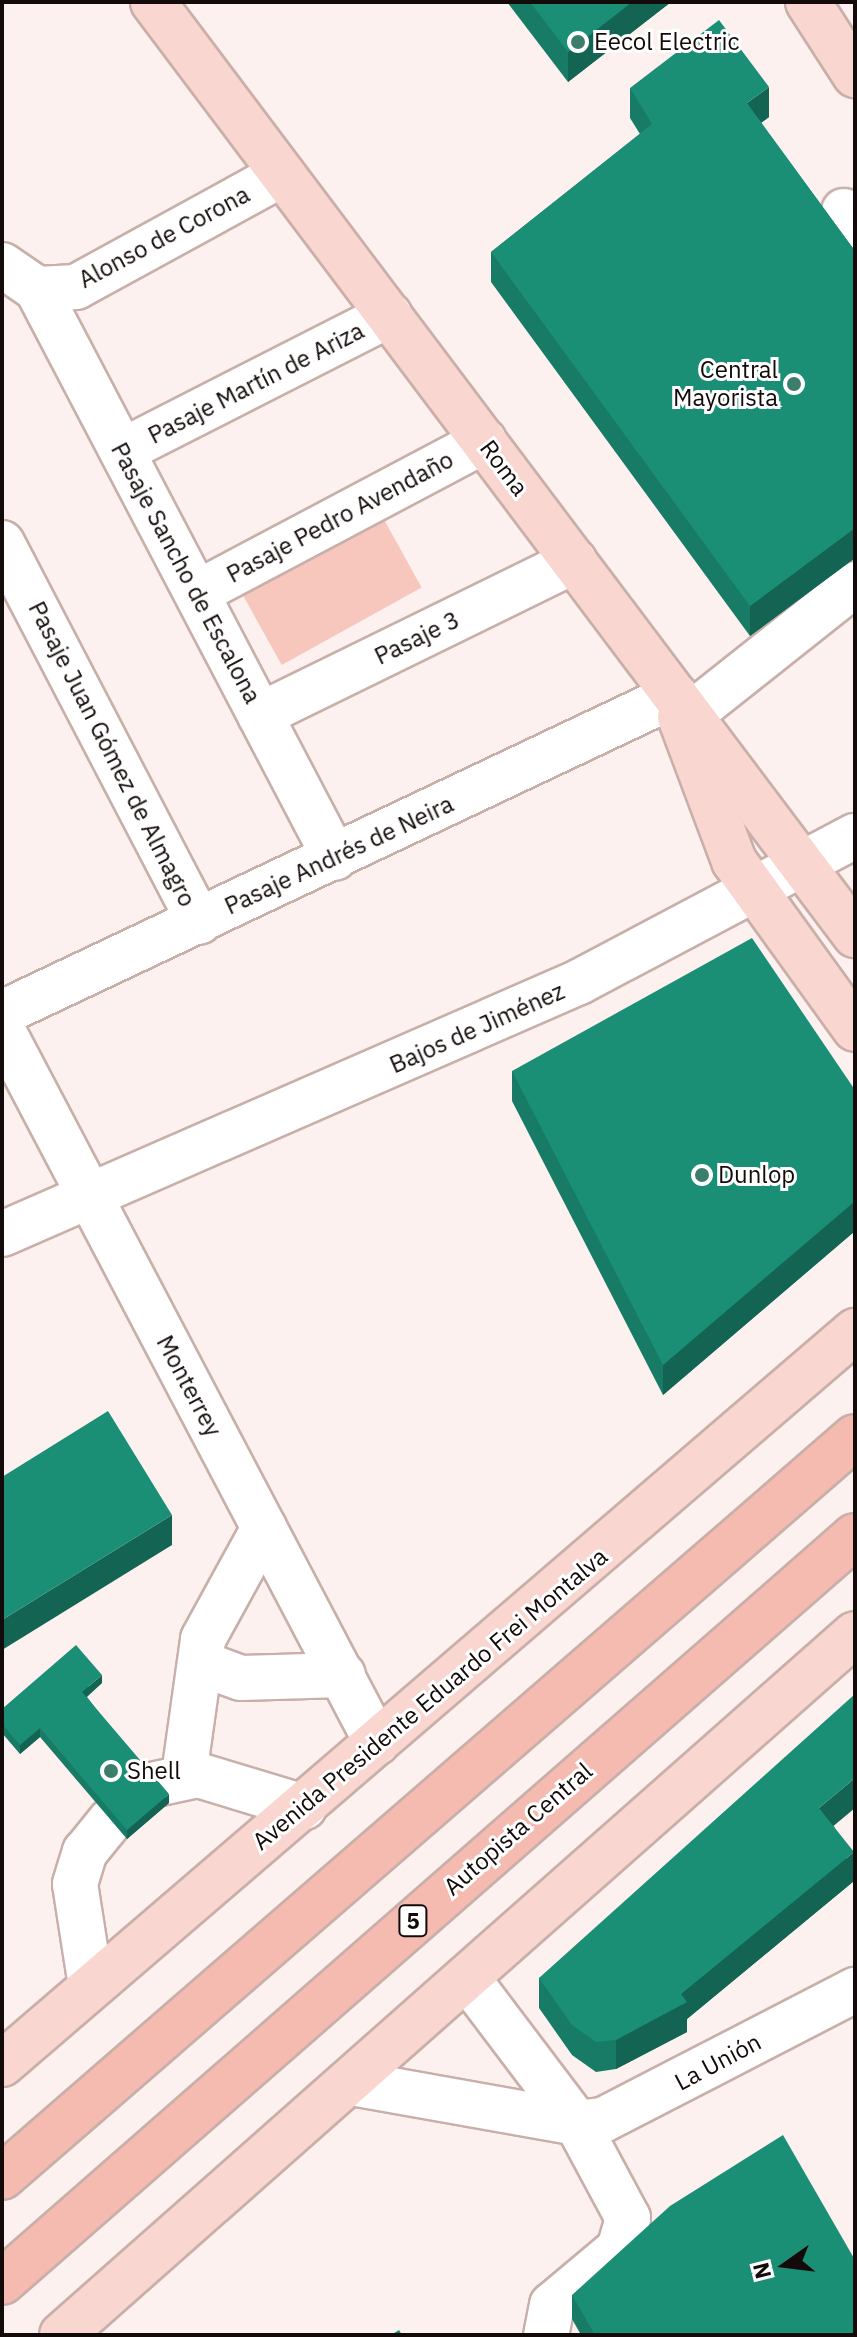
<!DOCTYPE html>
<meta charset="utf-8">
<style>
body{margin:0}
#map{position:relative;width:857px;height:2337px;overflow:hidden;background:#fcf1ef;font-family:"IBM Plex Sans",sans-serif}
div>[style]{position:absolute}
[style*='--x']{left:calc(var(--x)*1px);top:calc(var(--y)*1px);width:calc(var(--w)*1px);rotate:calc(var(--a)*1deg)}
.green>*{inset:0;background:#f7c6bd;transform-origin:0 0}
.roads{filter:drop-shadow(2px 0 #c9afa9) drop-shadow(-2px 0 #c9afa9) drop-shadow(0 2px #c9afa9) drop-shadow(0 -2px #c9afa9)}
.minor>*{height:44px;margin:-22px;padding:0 22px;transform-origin:22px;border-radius:22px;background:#fff}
.major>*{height:44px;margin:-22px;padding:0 22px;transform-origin:22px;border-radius:22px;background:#f9d6d0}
.highway>*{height:44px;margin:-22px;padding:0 22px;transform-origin:22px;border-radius:22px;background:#f5bbb0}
.wall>*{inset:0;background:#177b65}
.shaded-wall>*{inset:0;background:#136453}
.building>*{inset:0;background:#1b8f76}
.dots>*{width:22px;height:22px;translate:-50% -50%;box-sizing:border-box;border:4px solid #fff;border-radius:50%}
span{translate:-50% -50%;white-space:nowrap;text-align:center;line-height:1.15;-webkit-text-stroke:6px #fff;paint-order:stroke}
.shield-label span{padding:2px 6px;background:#fff;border:2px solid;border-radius:6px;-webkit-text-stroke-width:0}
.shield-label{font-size:22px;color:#130b09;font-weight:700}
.poi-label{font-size:24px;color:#130b09}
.left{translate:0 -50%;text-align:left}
.right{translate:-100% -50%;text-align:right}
.street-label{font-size:24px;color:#130b09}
.frame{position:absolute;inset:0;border:4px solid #130b09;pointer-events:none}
.north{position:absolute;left:745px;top:2225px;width:80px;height:80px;-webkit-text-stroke:6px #fff;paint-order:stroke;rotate:256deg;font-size:22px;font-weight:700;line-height:32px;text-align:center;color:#130b09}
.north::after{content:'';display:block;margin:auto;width:28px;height:36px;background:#130b09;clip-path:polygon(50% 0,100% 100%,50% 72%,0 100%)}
</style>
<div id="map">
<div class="green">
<div style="left:377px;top:507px;width:92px;height:160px;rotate:61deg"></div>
</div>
<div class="roads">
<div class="minor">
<div style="--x:844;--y:211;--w:19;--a:55"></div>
<div style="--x:2;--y:265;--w:42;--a:34.4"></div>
<div style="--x:37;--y:289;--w:39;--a:-3"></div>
<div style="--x:76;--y:287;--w:235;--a:-28.7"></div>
<div style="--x:37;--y:289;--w:642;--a:62.36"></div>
<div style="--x:122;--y:451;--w:300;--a:-27"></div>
<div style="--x:2;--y:543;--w:427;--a:62.5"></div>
<div style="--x:197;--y:593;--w:325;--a:-27.9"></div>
<div style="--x:260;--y:715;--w:350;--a:-26.1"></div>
<div style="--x:690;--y:715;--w:211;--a:-38.4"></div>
<div style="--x:2;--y:1013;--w:744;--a:-25.29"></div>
<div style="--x:2;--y:1029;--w:806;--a:62.29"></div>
<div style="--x:2;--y:1234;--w:630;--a:-23.59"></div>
<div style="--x:579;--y:982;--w:312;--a:-27.9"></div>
<div style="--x:203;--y:1664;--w:40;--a:20.2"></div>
<div style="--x:241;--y:1678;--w:102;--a:-1.7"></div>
<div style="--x:184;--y:1775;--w:137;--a:-82"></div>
<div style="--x:203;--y:1639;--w:127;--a:-61.2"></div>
<div style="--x:156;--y:1784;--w:43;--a:-12.1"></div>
<div style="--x:198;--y:1775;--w:111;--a:16.8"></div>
<div style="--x:468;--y:1979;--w:181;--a:52.9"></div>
<div style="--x:577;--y:2123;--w:108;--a:61.8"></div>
<div style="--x:628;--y:2218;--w:32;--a:106"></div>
<div style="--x:619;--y:2249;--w:87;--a:140.1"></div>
<div style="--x:552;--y:2305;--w:31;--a:101"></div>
<div style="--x:91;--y:1986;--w:103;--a:-98.9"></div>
<div style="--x:75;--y:1884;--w:34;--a:-73"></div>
<div style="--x:85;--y:1852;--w:41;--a:-50.9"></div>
<div style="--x:352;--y:2083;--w:229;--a:10.1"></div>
<div style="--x:577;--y:2123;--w:26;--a:-7"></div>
<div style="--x:603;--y:2120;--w:284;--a:-27.3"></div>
</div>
<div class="major">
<div style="--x:153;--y:2;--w:1168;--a:53.04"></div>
<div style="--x:808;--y:2;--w:87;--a:57.2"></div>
<div style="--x:680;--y:717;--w:154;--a:69.4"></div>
<div style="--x:734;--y:861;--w:207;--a:54.2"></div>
<div style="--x:2;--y:2064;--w:1125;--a:-40.67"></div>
<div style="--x:62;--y:2335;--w:1058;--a:-41.48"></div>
</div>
<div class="highway">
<div style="--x:2;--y:2177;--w:1129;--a:-40.94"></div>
<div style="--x:2;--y:2282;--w:1133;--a:-41.17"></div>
</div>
</div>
<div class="wall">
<div style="clip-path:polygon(507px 2px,671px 2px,568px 82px)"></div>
<div style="clip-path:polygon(630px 88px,769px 117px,761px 123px,855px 251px,855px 558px,750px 636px,491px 282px,491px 252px,640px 134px,630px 118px)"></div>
<div style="clip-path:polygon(512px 1071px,855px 1090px,855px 1231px,663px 1395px,512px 1101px)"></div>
<div style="clip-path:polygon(102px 1683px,87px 1697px,169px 1803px,127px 1839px,40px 1737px,20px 1754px,2px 1733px,2px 1709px)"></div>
<div style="clip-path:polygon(834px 1826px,854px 1881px,687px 2019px,687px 2032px,616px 2069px,596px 2072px,572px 2055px,539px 2008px,539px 1978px)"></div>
<div style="clip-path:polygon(572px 2295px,855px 2335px,581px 2335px,572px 2319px)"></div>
</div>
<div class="shaded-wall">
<div style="clip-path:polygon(632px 2px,671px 2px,568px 82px,568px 52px)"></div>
<div style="clip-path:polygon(769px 87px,769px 117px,747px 133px,747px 103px)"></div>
<div style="clip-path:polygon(855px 528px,855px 558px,750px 636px,750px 606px)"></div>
<div style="clip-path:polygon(855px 1201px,855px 1231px,663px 1395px,663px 1365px)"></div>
<div style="clip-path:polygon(172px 1515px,172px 1545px,2px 1650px,2px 1620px)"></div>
<div style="clip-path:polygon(102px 1675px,102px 1683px,82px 1700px,82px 1692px)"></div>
<div style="clip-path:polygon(40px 1728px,40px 1737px,20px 1754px,20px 1745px)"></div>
<div style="clip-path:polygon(855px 1778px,855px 1808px,819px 1838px,819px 1808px)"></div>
<div style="clip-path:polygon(169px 1794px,169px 1803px,127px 1839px,127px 1830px)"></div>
<div style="clip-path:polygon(854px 1852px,854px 1881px,687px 2019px,687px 2032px,616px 2069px,616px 2040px,681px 1994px)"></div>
</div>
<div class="building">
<div style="clip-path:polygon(530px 2px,632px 2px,568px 52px)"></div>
<div style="clip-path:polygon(719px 20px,769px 87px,747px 103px,855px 251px,855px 528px,750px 606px,491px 252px,652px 124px,630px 88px)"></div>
<div style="clip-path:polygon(752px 938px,855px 1090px,855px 1201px,663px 1365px,512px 1071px)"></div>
<div style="clip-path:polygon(108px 1411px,172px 1515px,2px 1620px,2px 1477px)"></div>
<div style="clip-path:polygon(76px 1645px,102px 1675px,82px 1692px,169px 1794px,127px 1830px,40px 1728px,20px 1745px,2px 1724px,2px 1709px)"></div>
<div style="clip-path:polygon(855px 1694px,855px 1778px,819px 1808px,854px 1852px,681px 1994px,687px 2002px,616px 2040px,596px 2042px,572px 2025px,539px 1978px)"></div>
<div style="clip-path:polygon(783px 2135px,855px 2260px,855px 2335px,595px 2335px,572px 2295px,670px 2206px)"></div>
<div style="clip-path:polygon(399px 2330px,402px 2335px,391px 2335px)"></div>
</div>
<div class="dots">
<div style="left:578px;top:42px;background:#3c7d6c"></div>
<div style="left:794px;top:384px;background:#3c7d6c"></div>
<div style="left:702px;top:1175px;background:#3c7d6c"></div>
<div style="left:111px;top:1771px;background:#3c7d6c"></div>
</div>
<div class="shield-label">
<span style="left:413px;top:1921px">5</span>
</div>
<div class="poi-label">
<span class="left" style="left:594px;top:42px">Eecol Electric</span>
<span class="right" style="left:778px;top:384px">Central<br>Mayorista</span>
<span class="left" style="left:718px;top:1175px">Dunlop</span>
<span class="left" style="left:127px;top:1771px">Shell</span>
</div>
<div class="street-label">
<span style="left:164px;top:237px;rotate:-28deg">Alonso de Corona</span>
<span style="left:256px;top:383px;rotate:-27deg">Pasaje Martín de Ariza</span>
<span style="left:504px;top:468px;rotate:53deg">Roma</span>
<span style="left:340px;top:517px;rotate:-28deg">Pasaje Pedro Avendaño</span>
<span style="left:186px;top:573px;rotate:62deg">Pasaje Sancho de Escalona</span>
<span style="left:417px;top:638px;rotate:-26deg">Pasaje 3</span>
<span style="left:112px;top:754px;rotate:63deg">Pasaje Juan Gómez de Almagro</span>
<span style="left:339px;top:855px;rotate:-25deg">Pasaje Andrés de Neira</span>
<span style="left:477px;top:1028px;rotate:-24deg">Bajos de Jiménez</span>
<span style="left:189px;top:1386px;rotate:62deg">Monterrey</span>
<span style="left:430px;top:1699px;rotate:-40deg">Avenida Presidente Eduardo Frei Montalva</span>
<span style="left:518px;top:1829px;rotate:-41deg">Autopista Central</span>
<span style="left:718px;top:2062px;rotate:-28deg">La Unión</span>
</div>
<div class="frame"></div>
<div class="north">N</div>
</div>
